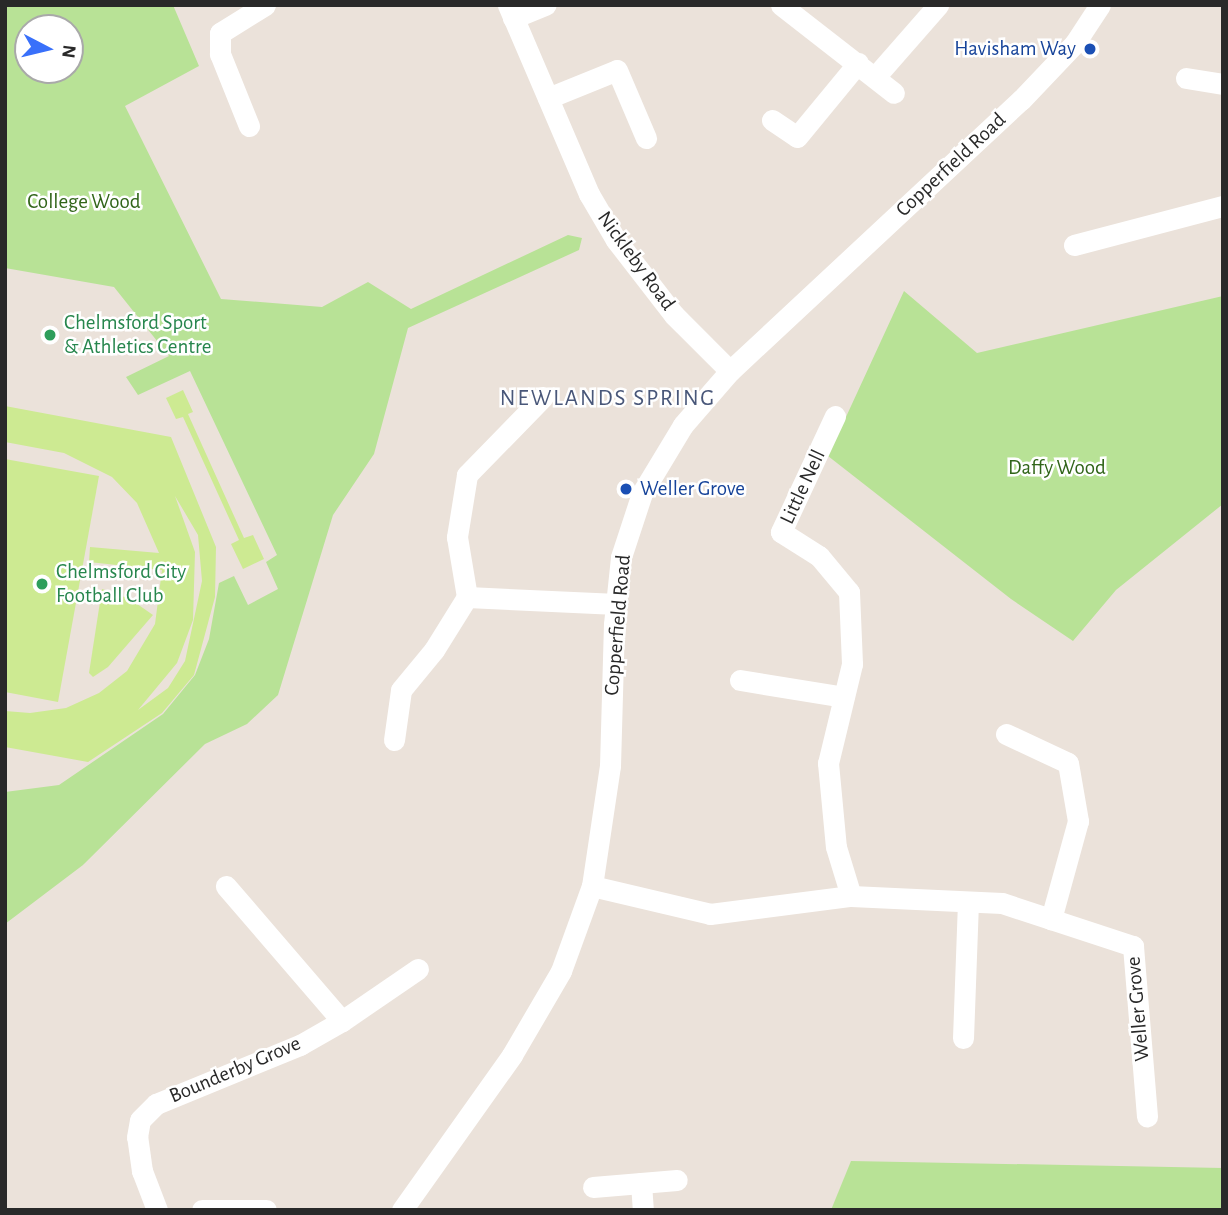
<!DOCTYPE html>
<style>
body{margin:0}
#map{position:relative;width:1228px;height:1215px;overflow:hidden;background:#ebe2da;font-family:"Alegreya Sans",sans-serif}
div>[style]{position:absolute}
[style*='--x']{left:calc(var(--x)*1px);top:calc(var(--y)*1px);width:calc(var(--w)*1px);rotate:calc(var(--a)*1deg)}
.green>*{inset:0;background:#b8e296}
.pitch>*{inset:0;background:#cdea92}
.street>*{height:21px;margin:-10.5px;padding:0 10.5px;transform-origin:10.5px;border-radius:10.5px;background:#fff}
.dots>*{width:19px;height:19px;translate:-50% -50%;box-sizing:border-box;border:4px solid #fff;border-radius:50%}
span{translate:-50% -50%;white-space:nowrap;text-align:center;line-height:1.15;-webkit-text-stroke:5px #fff;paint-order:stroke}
.transit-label{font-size:21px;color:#164399}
.right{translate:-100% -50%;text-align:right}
.left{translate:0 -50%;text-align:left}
.street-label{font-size:21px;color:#292929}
.park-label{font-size:21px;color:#316519}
.leisure-label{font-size:21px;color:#27864d}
.neighbourhood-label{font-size:23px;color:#495779;letter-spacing:2px}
.frame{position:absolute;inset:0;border:7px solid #292929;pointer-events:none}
.north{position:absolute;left:14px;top:14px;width:70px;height:70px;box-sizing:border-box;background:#fff;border:2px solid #a9a9a9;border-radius:50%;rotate:97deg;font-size:19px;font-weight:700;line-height:28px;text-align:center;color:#292929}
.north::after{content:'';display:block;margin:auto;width:24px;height:32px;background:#3970fa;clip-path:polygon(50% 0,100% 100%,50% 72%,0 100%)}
</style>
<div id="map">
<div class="green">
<div style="clip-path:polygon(evenodd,5px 5px,173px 5px,199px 66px,125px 106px,221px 299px,322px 307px,368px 282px,411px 309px,568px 235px,582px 238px,579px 250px,408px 328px,374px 454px,333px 515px,278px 695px,247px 724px,205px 744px,83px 865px,5px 924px,5px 792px,59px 785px,163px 714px,195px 675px,209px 639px,219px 583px,234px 576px,248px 605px,278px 589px,266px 562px,277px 555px,190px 371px,138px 395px,126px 377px,169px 356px,114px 287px,5px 268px,5px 5px,28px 28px,70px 28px,70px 70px,28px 70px,28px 28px)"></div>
<div style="clip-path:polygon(904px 291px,977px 353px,1223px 296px,1223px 504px,1116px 590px,1073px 641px,1011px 599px,828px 456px)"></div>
<div style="clip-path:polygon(851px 1161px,1223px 1168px,1223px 1210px,831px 1210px)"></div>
</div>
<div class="pitch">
<div style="clip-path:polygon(183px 390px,193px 412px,188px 414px,244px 538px,253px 535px,264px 559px,243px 569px,231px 544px,239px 540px,183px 417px,176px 419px,166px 398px)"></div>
<div style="clip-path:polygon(evenodd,5px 406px,171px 437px,216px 547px,215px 597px,194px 675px,162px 713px,88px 762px,5px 747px,5px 711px,30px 713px,66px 708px,99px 693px,127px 671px,155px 624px,162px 570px,89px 562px,90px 547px,159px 553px,137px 503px,112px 477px,64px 453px,5px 442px,5px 406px,175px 496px,198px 535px,202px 581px,185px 661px,168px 688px,138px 710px,177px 663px,193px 620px,195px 552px,175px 496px)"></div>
<div style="clip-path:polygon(5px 459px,99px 476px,58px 702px,5px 692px)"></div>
<div style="clip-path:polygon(102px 589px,130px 599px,153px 615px,108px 667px,93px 677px,89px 673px)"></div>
</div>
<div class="street">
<div style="--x:508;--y:5;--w:206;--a:66.8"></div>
<div style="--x:589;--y:194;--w:53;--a:59.6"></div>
<div style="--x:616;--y:240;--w:95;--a:52.3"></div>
<div style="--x:674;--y:315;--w:79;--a:45"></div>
<div style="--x:781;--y:5;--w:143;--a:37.9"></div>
<div style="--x:513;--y:18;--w:35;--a:-22"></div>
<div style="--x:875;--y:77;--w:96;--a:-48.8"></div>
<div style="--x:1186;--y:78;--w:37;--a:9"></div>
<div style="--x:548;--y:98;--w:74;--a:-22.1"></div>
<div style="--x:617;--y:70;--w:74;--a:66.9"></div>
<div style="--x:772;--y:120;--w:30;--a:34"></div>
<div style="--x:797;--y:137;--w:96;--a:-50.5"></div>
<div style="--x:249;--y:126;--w:78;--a:-111.9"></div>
<div style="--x:220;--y:54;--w:21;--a:-90"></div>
<div style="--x:220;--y:33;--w:53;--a:-31.9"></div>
<div style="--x:1074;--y:245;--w:154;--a:-14.7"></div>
<div style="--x:543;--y:397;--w:109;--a:134.3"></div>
<div style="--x:467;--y:475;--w:63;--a:99.2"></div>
<div style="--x:457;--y:537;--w:61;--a:80.5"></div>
<div style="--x:467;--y:597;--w:150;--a:2.7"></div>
<div style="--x:835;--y:416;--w:128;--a:115"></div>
<div style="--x:781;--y:532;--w:45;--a:32.3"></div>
<div style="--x:819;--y:556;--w:47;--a:50.2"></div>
<div style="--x:849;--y:592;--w:72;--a:87.6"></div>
<div style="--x:852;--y:664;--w:102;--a:103.6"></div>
<div style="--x:828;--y:763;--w:84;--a:84.6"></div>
<div style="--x:836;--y:847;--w:51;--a:73"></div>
<div style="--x:740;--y:680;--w:105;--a:9.3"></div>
<div style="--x:1006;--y:734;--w:68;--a:25.1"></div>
<div style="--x:1068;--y:763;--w:59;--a:80.2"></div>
<div style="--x:1078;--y:821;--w:102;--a:105.4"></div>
<div style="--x:394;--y:740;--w:50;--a:-82"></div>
<div style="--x:401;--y:690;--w:52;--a:-50.5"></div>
<div style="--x:434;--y:650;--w:62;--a:-58.1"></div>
<div style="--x:592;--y:886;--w:121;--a:13.3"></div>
<div style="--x:710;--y:914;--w:142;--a:-7.3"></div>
<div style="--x:851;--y:896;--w:151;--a:2.7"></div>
<div style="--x:1002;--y:903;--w:138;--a:18.2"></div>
<div style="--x:1133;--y:946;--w:171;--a:85.3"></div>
<div style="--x:342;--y:1021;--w:92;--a:-34.4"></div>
<div style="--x:963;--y:1038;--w:136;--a:-87.9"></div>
<div style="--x:641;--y:1183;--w:27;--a:86"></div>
<div style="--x:593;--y:1187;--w:84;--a:-4.8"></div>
<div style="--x:157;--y:1210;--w:42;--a:-111"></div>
<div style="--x:142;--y:1171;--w:34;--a:-98"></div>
<div style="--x:137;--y:1137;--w:17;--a:-80"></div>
<div style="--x:140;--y:1120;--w:23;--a:-45"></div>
<div style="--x:156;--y:1104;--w:156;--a:-22.3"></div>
<div style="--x:300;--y:1045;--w:48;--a:-29.7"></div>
<div style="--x:342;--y:1021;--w:178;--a:-130.7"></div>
<div style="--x:202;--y:1210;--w:64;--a:0"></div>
<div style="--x:402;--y:1210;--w:190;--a:-54.6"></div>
<div style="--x:512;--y:1055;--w:97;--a:-59.7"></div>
<div style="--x:561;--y:971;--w:90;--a:-70"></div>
<div style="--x:592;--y:886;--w:121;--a:-81.5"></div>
<div style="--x:610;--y:766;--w:142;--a:-88.4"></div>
<div style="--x:614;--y:624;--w:67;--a:-84"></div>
<div style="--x:621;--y:557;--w:67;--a:-71.8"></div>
<div style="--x:642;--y:493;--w:79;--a:-58.9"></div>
<div style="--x:683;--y:425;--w:72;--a:-49"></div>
<div style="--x:730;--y:371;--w:398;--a:-43"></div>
<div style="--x:1021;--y:100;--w:79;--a:-46.5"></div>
<div style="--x:1075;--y:43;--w:45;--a:-56.7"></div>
</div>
<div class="dots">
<div style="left:1090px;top:49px;background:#1a4fb4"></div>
<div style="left:50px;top:335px;background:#2e9e5b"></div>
<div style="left:626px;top:489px;background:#1a4fb4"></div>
<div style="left:42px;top:584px;background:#2e9e5b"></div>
</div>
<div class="transit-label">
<span class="right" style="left:1076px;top:49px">Havisham Way</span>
<span class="left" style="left:640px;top:489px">Weller Grove</span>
</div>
<div class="street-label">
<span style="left:951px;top:165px;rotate:-43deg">Copperfield Road</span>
<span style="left:636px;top:261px;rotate:54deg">Nickleby Road</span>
<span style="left:803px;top:487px;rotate:-65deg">Little Nell</span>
<span style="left:618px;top:625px;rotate:-85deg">Copperfield Road</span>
<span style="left:1138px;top:1009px;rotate:-95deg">Weller Grove</span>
<span style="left:235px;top:1070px;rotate:-23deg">Bounderby Grove</span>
</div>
<div class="park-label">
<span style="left:84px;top:202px">College Wood</span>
<span style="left:1057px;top:468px">Daffy Wood</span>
</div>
<div class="leisure-label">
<span class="left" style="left:64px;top:335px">Chelmsford Sport<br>&amp; Athletics Centre</span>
<span class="left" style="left:56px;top:584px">Chelmsford City<br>Football Club</span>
</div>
<div class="neighbourhood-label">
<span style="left:608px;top:399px">NEWLANDS SPRING</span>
</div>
<div class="frame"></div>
<div class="north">N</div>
</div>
